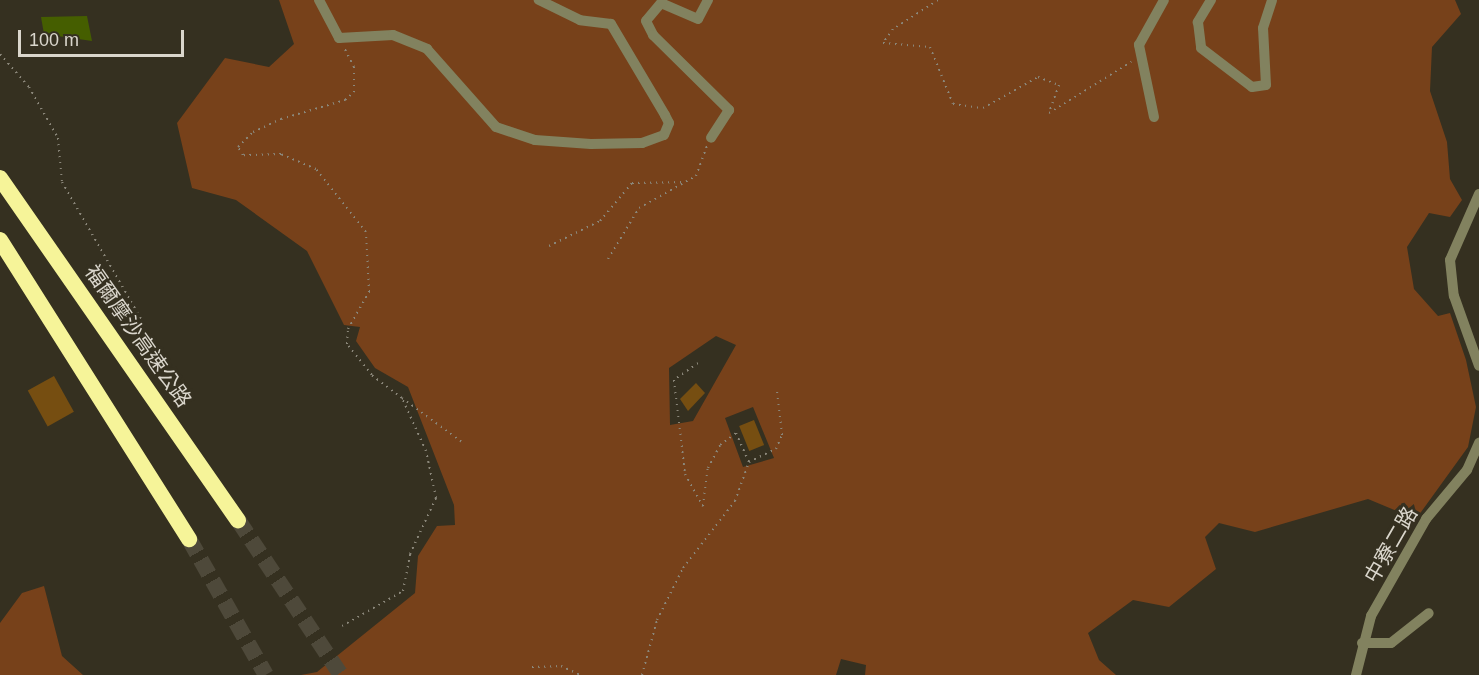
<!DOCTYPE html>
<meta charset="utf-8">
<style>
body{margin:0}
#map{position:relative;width:1479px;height:675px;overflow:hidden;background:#353020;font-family:Helvetica,"Noto Sans TC",sans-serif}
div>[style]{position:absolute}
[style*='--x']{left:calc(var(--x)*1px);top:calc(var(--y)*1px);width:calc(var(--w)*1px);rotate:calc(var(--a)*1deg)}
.green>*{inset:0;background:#77411a}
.water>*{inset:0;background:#455e00}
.building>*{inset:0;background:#764e11;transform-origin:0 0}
.highway-tunnel>*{height:16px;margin-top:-8px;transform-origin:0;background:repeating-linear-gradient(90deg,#4e493a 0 16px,transparent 0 24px)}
.path>*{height:2px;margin-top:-1px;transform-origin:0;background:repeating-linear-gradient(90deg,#8b877a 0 1.5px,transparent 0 6px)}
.minor>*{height:10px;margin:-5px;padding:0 5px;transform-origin:5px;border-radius:5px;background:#82825f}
.highway>*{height:16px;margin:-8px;padding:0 8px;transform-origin:8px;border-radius:8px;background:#f6f499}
span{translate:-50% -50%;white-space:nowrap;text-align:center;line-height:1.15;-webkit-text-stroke:6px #353020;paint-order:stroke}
.street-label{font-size:21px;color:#dad6cc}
.scale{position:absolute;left:18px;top:30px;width:166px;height:27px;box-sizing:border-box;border:3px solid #dad6cc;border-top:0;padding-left:8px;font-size:18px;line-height:21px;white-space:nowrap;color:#dad6cc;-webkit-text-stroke:4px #353020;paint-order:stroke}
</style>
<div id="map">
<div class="green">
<div style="clip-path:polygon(evenodd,279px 0,1455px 0,1461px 14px,1432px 47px,1430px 91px,1447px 142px,1450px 179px,1462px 200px,1450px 217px,1429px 213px,1407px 247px,1414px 289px,1438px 316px,1450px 313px,1466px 360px,1476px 407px,1468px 447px,1416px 519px,1368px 499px,1255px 532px,1219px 523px,1205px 537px,1216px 569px,1169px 607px,1133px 600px,1088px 633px,1099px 660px,1116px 675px,865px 675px,866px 665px,841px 659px,836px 675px,301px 675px,317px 672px,415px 593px,418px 556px,437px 526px,455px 525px,454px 505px,408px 387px,375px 368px,356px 341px,360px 327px,344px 325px,307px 251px,236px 200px,192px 188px,177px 123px,225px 58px,269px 67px,294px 44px,279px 0,716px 336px,736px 345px,693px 421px,670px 425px,669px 368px,716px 336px,279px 0,753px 407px,774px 458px,743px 467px,725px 418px,753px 407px)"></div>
<div style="clip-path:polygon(44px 586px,62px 656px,83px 675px,0 675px,0 623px,22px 593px)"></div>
</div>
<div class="water">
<div style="clip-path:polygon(87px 16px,92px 41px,44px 34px,41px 17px)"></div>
</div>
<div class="building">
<div style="left:54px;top:376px;width:41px;height:30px;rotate:61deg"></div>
<div style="clip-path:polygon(696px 383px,705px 393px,688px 411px,680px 399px)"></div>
<div style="left:754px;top:420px;width:27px;height:16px;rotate:68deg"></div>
</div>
<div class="highway-tunnel">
<div style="--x:238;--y:520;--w:186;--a:56.4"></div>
<div style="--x:189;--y:539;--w:156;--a:60.5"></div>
</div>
<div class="path">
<div style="--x:938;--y:0;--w:54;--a:147.2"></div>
<div style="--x:893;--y:29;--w:17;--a:126"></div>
<div style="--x:883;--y:43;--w:47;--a:4.9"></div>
<div style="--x:930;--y:47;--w:61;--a:68"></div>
<div style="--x:953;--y:104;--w:30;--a:8"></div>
<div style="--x:983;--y:108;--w:63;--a:-29.4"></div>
<div style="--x:1038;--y:77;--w:22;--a:21"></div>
<div style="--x:1059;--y:85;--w:30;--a:110"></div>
<div style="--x:1049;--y:113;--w:97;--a:-31.9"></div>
<div style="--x:0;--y:54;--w:44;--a:48.7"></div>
<div style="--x:29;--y:87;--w:59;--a:60.4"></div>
<div style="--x:58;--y:138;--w:44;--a:84.8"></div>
<div style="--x:62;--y:182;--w:158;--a:60"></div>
<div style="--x:549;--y:246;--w:57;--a:-26.1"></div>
<div style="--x:600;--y:221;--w:50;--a:-49.9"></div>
<div style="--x:632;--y:183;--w:50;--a:-1.1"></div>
<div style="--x:608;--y:259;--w:60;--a:-58.7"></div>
<div style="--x:639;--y:208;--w:65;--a:-29.3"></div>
<div style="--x:696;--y:176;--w:32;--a:-70"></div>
<div style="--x:698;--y:363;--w:29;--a:145"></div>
<div style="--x:674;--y:380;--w:95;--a:83.3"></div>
<div style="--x:685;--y:474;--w:37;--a:61"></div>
<div style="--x:703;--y:506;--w:38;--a:-83"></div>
<div style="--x:708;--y:468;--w:26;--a:-62"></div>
<div style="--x:720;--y:445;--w:20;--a:-37"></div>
<div style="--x:736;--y:433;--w:32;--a:66"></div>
<div style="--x:402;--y:398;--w:74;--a:36.3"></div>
<div style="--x:342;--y:626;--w:70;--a:-29.8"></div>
<div style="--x:403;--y:591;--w:38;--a:-79"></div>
<div style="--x:410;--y:554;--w:62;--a:-65.1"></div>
<div style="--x:436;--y:498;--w:48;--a:-102"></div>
<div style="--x:426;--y:451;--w:58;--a:-114.4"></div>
<div style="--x:402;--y:398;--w:38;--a:-143"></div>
<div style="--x:372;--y:375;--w:40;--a:-129"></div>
<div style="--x:347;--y:344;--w:15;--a:-86"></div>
<div style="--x:348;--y:329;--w:43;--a:-60.4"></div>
<div style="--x:369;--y:292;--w:60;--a:-92.9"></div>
<div style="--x:366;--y:232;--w:80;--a:-128.4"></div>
<div style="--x:316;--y:169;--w:38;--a:-157"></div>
<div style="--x:281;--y:154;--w:38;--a:178"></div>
<div style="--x:243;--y:155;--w:9;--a:-122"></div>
<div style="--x:238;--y:147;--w:21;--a:-45"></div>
<div style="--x:253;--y:132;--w:31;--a:-25"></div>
<div style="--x:281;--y:119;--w:67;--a:-16.5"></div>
<div style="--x:345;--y:100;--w:12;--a:-42"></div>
<div style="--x:354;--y:92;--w:25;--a:-90"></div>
<div style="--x:354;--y:67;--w:20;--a:-117"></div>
<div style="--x:532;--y:667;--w:29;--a:-2"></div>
<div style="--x:561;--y:666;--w:21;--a:25"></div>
<div style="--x:642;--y:675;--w:57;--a:-74.7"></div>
<div style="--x:657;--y:620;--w:58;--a:-63.4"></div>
<div style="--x:683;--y:568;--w:85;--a:-52.2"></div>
<div style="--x:735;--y:501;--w:41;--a:-70.3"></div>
<div style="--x:749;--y:462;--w:30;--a:-26"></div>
<div style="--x:776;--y:449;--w:15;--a:-67"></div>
<div style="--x:782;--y:435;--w:44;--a:-96.5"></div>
</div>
<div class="minor">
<div style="--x:319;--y:0;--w:43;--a:62.2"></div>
<div style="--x:339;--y:38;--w:54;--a:-3.2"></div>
<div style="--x:393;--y:35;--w:37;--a:22"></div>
<div style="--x:427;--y:49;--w:104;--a:48.5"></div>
<div style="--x:496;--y:127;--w:41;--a:18.4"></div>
<div style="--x:535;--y:140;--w:56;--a:4.1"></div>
<div style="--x:591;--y:144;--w:51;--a:-1.1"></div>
<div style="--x:642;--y:143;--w:23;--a:-20"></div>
<div style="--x:664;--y:135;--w:13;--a:-67"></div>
<div style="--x:669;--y:123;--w:9;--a:-117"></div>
<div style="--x:665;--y:115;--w:106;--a:-120.7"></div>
<div style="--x:611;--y:24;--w:31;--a:-173"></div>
<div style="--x:580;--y:20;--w:46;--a:-154"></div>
<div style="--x:708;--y:0;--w:21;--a:118"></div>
<div style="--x:698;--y:19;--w:40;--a:-156.6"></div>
<div style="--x:661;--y:3;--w:23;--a:130"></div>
<div style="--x:646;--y:21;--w:16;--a:63"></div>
<div style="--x:653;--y:35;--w:107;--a:44.6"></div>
<div style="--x:729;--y:110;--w:33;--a:123"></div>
<div style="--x:1211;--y:0;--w:26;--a:121"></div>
<div style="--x:1198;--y:22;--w:26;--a:83"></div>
<div style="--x:1201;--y:48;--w:64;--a:37.4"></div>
<div style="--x:1252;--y:87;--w:14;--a:-8"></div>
<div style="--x:1266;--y:85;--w:57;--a:-93"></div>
<div style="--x:1263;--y:28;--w:29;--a:-72"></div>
<div style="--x:1154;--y:117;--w:74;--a:-101.8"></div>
<div style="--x:1139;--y:45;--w:51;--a:-60.9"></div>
<div style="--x:1479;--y:194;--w:72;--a:113.7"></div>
<div style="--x:1450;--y:260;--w:36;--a:84"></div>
<div style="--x:1454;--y:296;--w:74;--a:70.3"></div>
<div style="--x:1362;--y:643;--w:29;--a:0"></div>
<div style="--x:1391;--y:643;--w:48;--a:-38.3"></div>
<div style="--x:1356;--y:675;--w:61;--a:-75.7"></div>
<div style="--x:1371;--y:616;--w:112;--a:-60.4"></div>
<div style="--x:1426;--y:519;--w:64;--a:-50.1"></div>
<div style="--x:1467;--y:470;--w:30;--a:-66"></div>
</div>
<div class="highway">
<div style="--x:0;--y:178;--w:417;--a:55.2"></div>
<div style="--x:0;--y:240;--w:354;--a:57.7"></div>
</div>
<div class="street-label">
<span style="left:138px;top:336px;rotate:55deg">福爾摩沙高速公路</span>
<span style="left:1391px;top:545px;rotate:-60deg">中寮二路</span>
</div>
<div class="scale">100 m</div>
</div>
